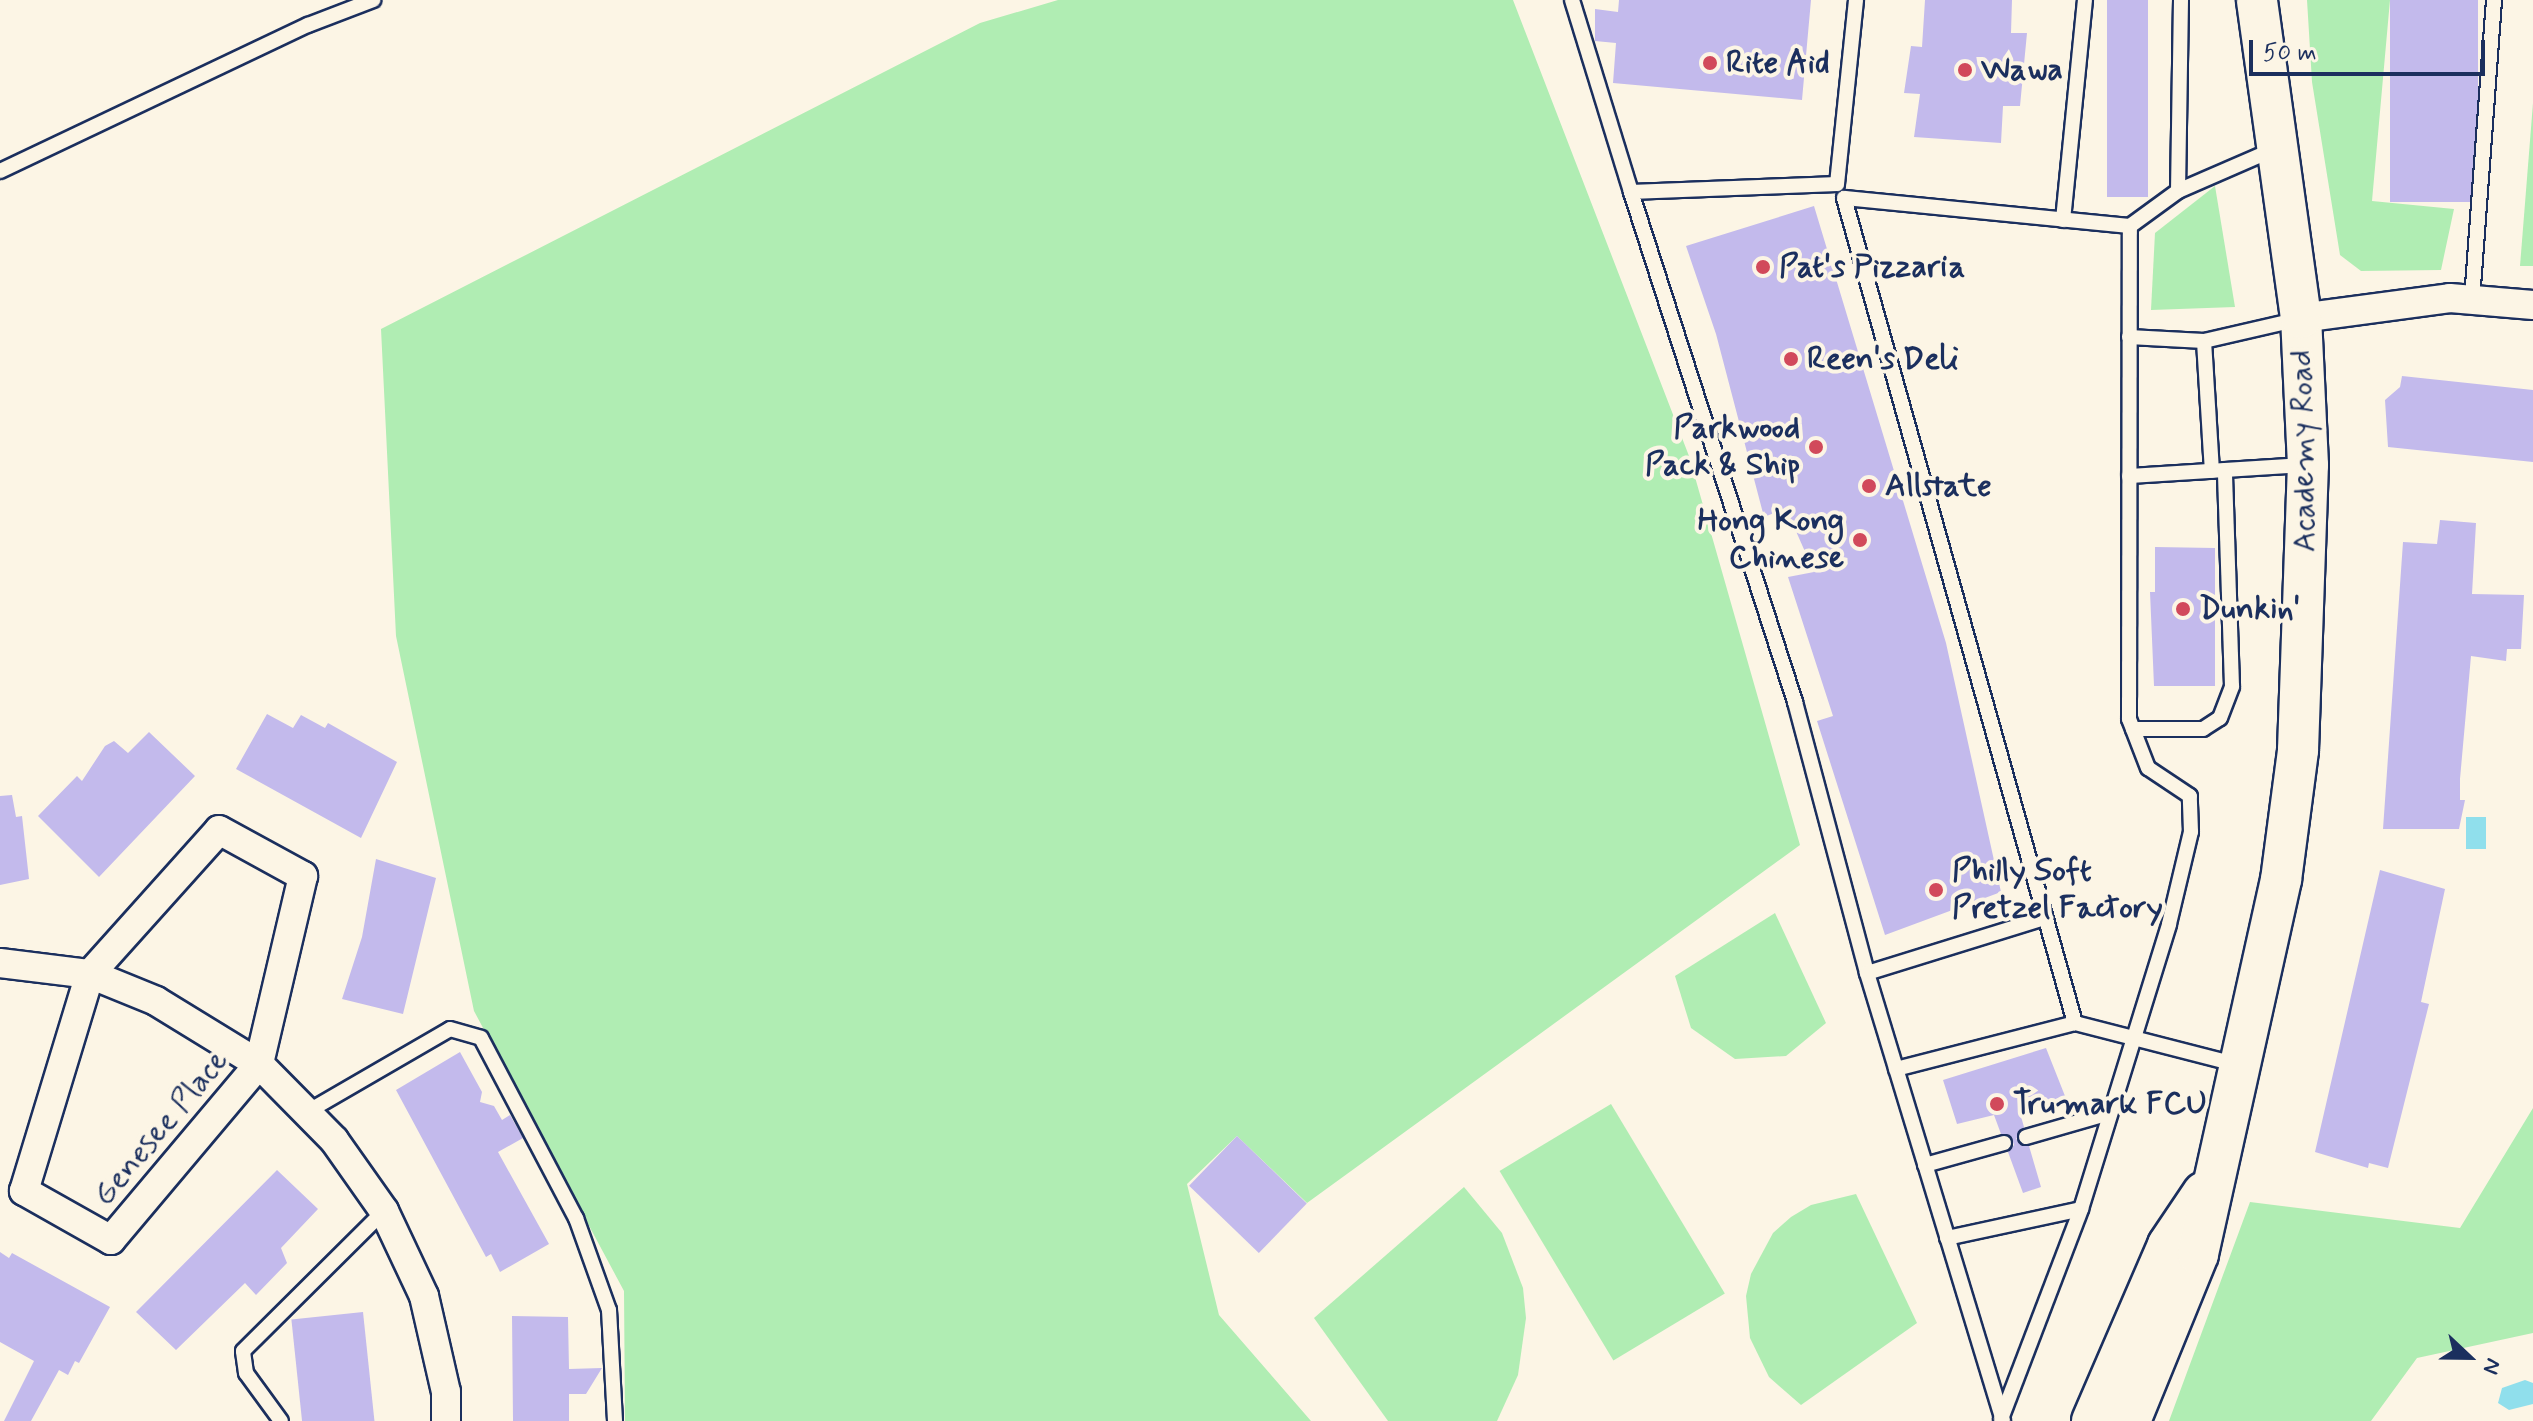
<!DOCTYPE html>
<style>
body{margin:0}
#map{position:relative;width:2533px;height:1421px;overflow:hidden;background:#fcf5e5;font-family:Mynerve,sans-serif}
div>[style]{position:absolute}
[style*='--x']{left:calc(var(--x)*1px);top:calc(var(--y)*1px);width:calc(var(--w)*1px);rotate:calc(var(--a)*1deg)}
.green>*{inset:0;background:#b0edb3;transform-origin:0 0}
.water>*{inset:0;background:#90dfec;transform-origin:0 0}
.building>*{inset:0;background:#c3baec;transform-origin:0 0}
.roads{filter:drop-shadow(2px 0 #1b2f5e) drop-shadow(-2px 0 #1b2f5e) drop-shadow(0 2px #1b2f5e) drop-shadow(0 -2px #1b2f5e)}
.service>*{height:14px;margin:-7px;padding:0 7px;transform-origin:7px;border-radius:7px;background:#fcf5e5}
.minor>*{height:28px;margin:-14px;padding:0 14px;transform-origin:14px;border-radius:14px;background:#fcf5e5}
.secondary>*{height:40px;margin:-20px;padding:0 20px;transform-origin:20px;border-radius:20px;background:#fcf5e5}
.dots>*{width:22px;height:22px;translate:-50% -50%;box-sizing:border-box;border:4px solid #fcf5e5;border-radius:50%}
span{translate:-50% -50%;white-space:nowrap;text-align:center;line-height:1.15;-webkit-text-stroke:8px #fcf5e5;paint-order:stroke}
.poi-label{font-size:32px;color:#1b2f5e;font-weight:700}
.left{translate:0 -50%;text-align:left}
.right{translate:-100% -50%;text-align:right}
.street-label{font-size:32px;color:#1b2f5e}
.north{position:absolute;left:2429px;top:1317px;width:80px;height:80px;-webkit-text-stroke:6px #fcf5e5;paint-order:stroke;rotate:112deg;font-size:22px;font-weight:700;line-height:32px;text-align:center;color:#1b2f5e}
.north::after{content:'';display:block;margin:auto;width:28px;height:36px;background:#1b2f5e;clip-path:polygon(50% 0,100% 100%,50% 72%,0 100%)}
.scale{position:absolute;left:2249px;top:40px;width:236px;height:36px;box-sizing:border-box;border:4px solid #1b2f5e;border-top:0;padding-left:10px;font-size:24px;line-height:28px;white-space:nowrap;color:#1b2f5e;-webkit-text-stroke:6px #fcf5e5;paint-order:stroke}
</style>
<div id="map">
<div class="green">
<div style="clip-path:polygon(1058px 0,1513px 0,1689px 456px,1800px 845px,1307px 1203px,1237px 1136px,1187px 1184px,1219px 1315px,1311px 1421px,625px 1421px,624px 1291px,474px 1011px,396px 636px,381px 329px,980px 23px)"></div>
<div style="clip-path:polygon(2307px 0,2390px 0,2372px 201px,2454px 209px,2441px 270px,2361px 271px,2340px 255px,2312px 82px)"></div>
<div style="clip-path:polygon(2533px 103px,2533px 266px,2520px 266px)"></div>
<div style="clip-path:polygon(2215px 186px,2235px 307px,2151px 310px,2155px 233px)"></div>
<div style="clip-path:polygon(1775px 913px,1826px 1023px,1786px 1056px,1735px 1059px,1691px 1028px,1675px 976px)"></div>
<div style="left:1611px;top:1104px;width:221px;height:130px;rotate:59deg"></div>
<div style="clip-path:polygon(2533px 1108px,2533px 1333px,2417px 1358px,2371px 1421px,2169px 1421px,2250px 1202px,2460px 1228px)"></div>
<div style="clip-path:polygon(1464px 1187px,1502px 1233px,1523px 1288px,1526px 1318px,1518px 1375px,1497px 1421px,1388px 1421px,1314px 1318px)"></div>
<div style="clip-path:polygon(1856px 1194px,1917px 1323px,1801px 1405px,1769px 1377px,1750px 1338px,1746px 1296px,1751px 1274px,1773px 1233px,1791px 1217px,1811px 1205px)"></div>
</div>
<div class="water">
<div style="left:2466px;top:817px;width:20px;height:32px"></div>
<div style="clip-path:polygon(2525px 1380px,2533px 1383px,2533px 1404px,2509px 1410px,2498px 1403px,2502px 1388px)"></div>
</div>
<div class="building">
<div style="clip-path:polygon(1619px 0,1811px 0,1802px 100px,1613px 83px,1616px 43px,1595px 41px,1595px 9px,1618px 12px)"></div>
<div style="clip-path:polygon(1925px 0,2012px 0,2011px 33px,2027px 33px,2020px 106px,2003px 106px,2001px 143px,1914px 137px,1920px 94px,1904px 93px,1911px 46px,1922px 47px)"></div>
<div style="left:2107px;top:0;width:41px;height:197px"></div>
<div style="left:2390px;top:0;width:88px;height:202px"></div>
<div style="clip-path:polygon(1814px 206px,1946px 643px,2001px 892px,1885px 935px,1817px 721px,1833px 716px,1788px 577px,1814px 572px,1795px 529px,1779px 511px,1764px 517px,1716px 334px,1686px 246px)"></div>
<div style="clip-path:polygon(2402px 376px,2533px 390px,2533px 462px,2388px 447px,2385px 400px,2400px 387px)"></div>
<div style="clip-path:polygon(2440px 520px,2476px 523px,2472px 594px,2524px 595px,2521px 649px,2507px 649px,2506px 661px,2471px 656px,2460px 779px,2460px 800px,2465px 800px,2459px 829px,2383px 829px,2403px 542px,2437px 544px)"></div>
<div style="clip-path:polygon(2155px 547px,2215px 548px,2215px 686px,2154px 686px,2150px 592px,2155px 592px)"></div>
<div style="clip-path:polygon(267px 714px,293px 728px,301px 715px,325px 728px,328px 723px,397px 762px,361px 838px,236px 769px)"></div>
<div style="clip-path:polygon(149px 732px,195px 776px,99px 877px,38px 816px,77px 776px,82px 781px,105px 746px,114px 741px,128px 753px)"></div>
<div style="clip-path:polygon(12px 795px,16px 817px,22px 816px,29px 879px,0 885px,0 796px)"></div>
<div style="clip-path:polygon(376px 859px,436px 878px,403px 1014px,342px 999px,362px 937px)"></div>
<div style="clip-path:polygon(2380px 870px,2445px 889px,2421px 1002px,2429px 1004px,2388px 1168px,2369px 1163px,2368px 1168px,2315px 1152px)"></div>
<div style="clip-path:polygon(2046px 1048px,2065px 1096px,2020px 1113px,2024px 1127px,2016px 1139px,2029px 1146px,2041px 1187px,2023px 1193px,2008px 1152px,2014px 1145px,2011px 1136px,2001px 1134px,1994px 1115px,1957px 1124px,1943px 1080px)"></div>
<div style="clip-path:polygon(460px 1052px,482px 1092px,480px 1102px,494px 1106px,502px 1120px,510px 1115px,523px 1138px,498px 1152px,549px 1244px,500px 1272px,491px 1254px,486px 1257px,396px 1090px)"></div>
<div style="left:1237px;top:1136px;width:97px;height:69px;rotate:44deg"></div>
<div style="clip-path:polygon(277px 1170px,318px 1209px,281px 1248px,287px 1263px,256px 1295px,245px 1283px,176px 1350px,136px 1312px)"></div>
<div style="clip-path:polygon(0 1252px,9px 1258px,12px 1253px,110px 1307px,79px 1363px,75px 1361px,68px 1375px,59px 1370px,31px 1421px,4px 1421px,34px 1361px,0 1342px)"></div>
<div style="left:363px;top:1312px;width:110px;height:72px;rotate:84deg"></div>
<div style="clip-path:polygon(512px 1316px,568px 1317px,569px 1369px,602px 1368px,586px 1394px,569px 1394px,569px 1421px,513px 1421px)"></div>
</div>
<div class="roads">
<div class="service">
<div style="--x:1572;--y:0;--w:201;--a:72.9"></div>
<div style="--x:1631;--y:192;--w:206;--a:-2.2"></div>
<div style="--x:1837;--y:184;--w:185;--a:-84.1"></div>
<div style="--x:2181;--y:0;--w:191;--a:90.9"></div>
<div style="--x:2178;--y:191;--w:59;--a:143.9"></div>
<div style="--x:2130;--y:226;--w:287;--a:-174.4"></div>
<div style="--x:1844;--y:198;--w:857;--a:74.36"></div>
<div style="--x:2075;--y:1023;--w:169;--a:14.4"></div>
<div style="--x:0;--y:171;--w:341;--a:-25.4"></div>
<div style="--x:308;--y:25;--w:70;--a:-21"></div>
<div style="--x:2178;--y:191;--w:108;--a:-23.5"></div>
<div style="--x:1631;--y:192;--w:536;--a:72.17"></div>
<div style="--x:1795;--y:702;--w:280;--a:75.1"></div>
<div style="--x:1867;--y:973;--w:468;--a:73.1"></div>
<div style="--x:2063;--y:220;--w:221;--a:-84.3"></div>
<div style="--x:2472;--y:300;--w:301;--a:-85.8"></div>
<div style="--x:2129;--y:337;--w:75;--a:3.1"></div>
<div style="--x:2204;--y:341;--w:98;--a:-13"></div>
<div style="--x:2204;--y:341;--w:130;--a:86.5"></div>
<div style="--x:2129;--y:476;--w:176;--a:-3.6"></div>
<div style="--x:2133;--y:729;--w:70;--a:0"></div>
<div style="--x:2203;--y:729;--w:20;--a:-33"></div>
<div style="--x:2220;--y:718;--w:34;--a:-69"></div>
<div style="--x:2232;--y:686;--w:216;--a:-91.9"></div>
<div style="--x:1867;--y:973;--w:186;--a:-17.2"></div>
<div style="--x:1896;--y:1069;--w:185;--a:-14.4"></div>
<div style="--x:307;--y:1112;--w:165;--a:-30.1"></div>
<div style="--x:450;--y:1029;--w:32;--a:16"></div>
<div style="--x:481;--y:1038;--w:204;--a:62.2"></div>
<div style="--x:576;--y:1218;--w:98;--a:70.3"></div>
<div style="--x:609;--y:1310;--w:111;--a:86.9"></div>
<div style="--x:2026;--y:1137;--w:86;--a:-16.1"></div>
<div style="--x:1925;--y:1165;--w:82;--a:-15.6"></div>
<div style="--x:1947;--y:1238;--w:137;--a:-12.2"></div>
<div style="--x:2001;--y:1419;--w:225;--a:-69.1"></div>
<div style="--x:2081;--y:1209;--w:298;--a:-72.8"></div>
<div style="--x:2169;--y:924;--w:95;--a:-76.6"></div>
<div style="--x:2191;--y:832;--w:36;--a:-92"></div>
<div style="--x:2190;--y:796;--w:50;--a:-146.3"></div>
<div style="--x:2148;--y:768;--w:53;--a:-111.2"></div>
<div style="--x:2129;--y:719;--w:493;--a:-89.9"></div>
<div style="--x:281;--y:1421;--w:59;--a:-126.1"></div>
<div style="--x:246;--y:1373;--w:22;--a:-98"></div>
<div style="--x:243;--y:1351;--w:199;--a:-44.8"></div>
</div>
<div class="minor">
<div style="--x:2301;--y:318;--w:150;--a:-7.6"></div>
<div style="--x:2450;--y:298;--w:83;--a:4.8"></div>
<div style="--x:219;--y:830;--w:96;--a:28.7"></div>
<div style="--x:303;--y:876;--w:193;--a:103.2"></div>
<div style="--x:259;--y:1064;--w:230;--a:130.1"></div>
<div style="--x:111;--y:1240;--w:100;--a:-150.6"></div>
<div style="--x:24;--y:1191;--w:227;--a:-73.1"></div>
<div style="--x:90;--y:974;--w:193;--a:-48.1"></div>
<div style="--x:0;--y:963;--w:91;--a:7"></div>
<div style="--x:90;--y:974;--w:71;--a:22.2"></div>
<div style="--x:156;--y:1001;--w:121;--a:31.5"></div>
<div style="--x:259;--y:1064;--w:107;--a:45.4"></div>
<div style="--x:334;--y:1140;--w:87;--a:54.8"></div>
<div style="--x:384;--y:1211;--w:94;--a:64.8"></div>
<div style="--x:424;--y:1296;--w:98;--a:77.1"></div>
<div style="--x:446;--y:1392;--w:29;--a:90"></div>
</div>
<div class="secondary">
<div style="--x:2092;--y:1421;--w:192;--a:-66.6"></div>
<div style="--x:2168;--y:1245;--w:63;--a:-56.1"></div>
<div style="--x:2130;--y:1421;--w:180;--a:-67.8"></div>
<div style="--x:2198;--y:1254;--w:383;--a:-77.5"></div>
<div style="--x:2281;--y:880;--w:131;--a:-82.5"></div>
<div style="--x:2298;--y:750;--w:285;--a:-88"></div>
<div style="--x:2308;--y:465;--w:147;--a:-92.7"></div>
<div style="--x:2301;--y:318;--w:321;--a:-97.9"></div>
</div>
</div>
<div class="dots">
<div style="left:1710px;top:63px;background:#d1495b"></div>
<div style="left:1965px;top:70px;background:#d1495b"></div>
<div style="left:1763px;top:267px;background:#d1495b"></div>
<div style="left:1791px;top:359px;background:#d1495b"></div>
<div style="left:1816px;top:447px;background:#d1495b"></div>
<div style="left:1869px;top:486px;background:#d1495b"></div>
<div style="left:1860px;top:540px;background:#d1495b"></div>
<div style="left:2183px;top:609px;background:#d1495b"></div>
<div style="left:1936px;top:890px;background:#d1495b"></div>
<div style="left:1997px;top:1104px;background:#d1495b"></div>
</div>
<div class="poi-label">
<span class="left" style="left:1726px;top:63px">Rite Aid</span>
<span class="left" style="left:1981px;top:70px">Wawa</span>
<span class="left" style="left:1779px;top:267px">Pat's Pizzaria</span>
<span class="left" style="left:1807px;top:359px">Reen's Deli</span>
<span class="right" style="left:1800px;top:447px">Parkwood<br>Pack &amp; Ship</span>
<span class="left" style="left:1885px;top:486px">Allstate</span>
<span class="right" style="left:1844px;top:540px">Hong Kong<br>Chinese</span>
<span class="left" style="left:2199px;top:609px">Dunkin'</span>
<span class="left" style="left:1952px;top:890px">Philly Soft<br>Pretzel Factory</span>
<span class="left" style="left:2013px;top:1104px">Trumark FCU</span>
</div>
<div class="street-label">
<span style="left:2304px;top:451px;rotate:-91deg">Academy Road</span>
<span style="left:161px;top:1128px;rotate:-50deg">Genesee Place</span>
</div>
<div class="north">N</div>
<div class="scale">50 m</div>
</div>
